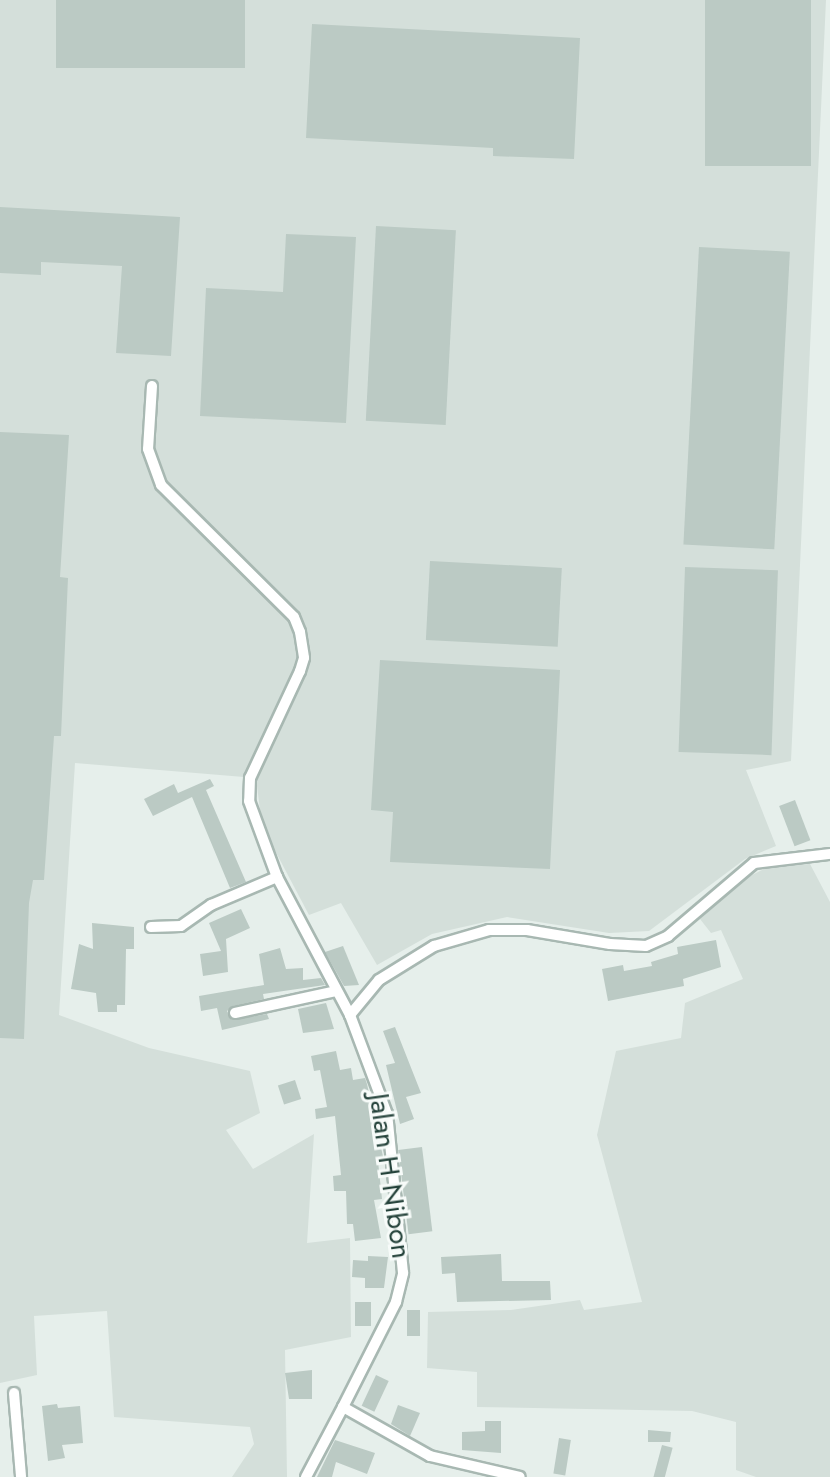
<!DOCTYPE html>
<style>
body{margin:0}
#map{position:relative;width:830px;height:1477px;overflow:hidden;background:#e6efeb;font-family:Jost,sans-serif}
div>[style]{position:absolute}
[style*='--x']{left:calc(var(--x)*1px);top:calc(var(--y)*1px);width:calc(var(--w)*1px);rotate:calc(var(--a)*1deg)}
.built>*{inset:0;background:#d4dfda}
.building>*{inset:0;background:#bbcac4;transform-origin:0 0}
.roads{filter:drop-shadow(2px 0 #a8b8b2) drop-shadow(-2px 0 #a8b8b2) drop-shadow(0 2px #a8b8b2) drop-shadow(0 -2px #a8b8b2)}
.minor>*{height:10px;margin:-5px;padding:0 5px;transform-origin:5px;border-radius:5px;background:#fff}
span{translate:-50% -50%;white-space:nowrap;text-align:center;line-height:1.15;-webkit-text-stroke:6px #f7fbf9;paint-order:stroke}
.street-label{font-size:28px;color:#24423a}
</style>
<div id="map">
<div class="built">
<div style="clip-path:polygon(0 0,826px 0,791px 761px,746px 770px,776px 846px,745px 859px,649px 931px,609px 933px,507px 917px,432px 934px,377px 965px,341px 903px,309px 915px,262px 826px,256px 778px,75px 763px,59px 1015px,149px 1048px,250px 1071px,260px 1113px,226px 1130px,253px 1169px,314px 1134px,307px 1243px,350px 1238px,351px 1337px,285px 1350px,287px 1477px,232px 1477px,254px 1444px,250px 1427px,114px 1417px,107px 1311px,34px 1316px,37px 1375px,0 1383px)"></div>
<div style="clip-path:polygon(810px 864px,830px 902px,830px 1477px,756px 1477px,736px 1470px,736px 1422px,692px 1411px,477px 1407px,477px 1372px,427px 1368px,428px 1312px,511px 1310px,580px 1300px,584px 1310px,642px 1302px,597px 1135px,616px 1051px,681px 1038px,685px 1003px,743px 979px,721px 930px,711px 933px,700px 919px,746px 878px,770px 866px)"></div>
</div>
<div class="building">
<div style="left:56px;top:0;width:189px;height:68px"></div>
<div style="left:705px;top:0;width:106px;height:166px"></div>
<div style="clip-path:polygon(312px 24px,580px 38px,574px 159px,493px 156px,493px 148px,306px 138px)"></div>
<div style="clip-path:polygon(0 207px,180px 217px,171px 356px,116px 353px,122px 266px,41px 262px,41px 275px,0 273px)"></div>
<div style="left:376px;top:226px;width:80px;height:195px;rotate:3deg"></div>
<div style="clip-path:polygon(286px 234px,356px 237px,346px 423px,200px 416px,206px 288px,283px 292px)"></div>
<div style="left:699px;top:247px;width:91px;height:298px;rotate:3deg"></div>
<div style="clip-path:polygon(0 432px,69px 435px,60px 577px,68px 578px,61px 736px,54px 736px,44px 880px,33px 880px,29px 903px,24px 1039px,0 1038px)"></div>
<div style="left:430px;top:561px;width:132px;height:79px;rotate:3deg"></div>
<div style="left:685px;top:567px;width:93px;height:185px;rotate:2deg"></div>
<div style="clip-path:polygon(380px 660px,560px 670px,550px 869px,390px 862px,393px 812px,371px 810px)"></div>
<div style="clip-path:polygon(210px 779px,214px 786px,206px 790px,246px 882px,230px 888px,192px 797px,153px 816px,144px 799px,174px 784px,178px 793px)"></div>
<div style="left:795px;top:800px;width:43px;height:17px;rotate:69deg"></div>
<div style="clip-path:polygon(241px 909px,250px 928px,226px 939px,228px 972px,203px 976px,200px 954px,221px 951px,209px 923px)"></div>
<div style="clip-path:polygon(92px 923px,134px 927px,134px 949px,126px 949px,125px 1005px,117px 1005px,117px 1012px,98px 1012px,96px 993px,71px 989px,79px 944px,93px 949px)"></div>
<div style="clip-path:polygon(716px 940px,721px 967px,683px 979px,684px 986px,608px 1001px,602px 969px,623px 965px,624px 971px,652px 966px,651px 962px,678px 954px,677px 947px)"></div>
<div style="clip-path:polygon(343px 946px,359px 985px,344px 986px,325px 952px)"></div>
<div style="clip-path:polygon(280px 948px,286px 969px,303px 968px,303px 980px,321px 978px,325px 985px,263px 994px,264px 999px,233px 1006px,227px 1011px,232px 1020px,267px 1014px,269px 1019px,222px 1030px,217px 1008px,201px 1011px,199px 996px,264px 985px,259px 954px)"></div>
<div style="clip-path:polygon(326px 1003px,334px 1029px,303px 1033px,298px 1009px)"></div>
<div style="clip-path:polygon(395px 1027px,421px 1093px,406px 1097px,414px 1119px,400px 1124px,386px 1065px,395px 1063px,383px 1031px)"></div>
<div style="clip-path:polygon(336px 1051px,340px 1070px,351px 1068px,353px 1080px,365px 1078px,367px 1084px,384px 1161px,378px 1161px,382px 1199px,374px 1200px,381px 1238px,355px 1241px,353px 1224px,347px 1224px,346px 1191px,334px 1191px,333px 1176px,341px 1175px,335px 1116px,316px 1119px,315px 1109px,327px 1107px,320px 1070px,314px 1071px,311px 1056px)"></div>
<div style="left:295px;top:1080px;width:20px;height:18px;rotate:72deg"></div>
<div style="left:422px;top:1147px;width:85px;height:24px;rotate:83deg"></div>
<div style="clip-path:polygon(501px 1254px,502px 1281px,550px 1281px,551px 1300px,457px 1302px,455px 1273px,442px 1274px,441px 1257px)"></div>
<div style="clip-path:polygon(368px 1256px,388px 1257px,384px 1288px,365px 1288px,365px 1278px,352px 1277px,353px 1260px,368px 1261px)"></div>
<div style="left:355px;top:1302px;width:16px;height:24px"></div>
<div style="left:407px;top:1310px;width:13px;height:26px"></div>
<div style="clip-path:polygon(312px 1370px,312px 1399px,289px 1399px,285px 1373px)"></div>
<div style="left:376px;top:1375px;width:14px;height:34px;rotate:25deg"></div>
<div style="clip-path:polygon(57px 1404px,58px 1408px,80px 1406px,83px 1443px,62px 1445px,65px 1458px,48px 1461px,42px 1406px)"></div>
<div style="clip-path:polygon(398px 1405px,420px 1413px,410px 1436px,391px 1424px)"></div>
<div style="clip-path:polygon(485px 1421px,501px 1421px,501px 1453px,462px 1450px,462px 1432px,485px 1431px)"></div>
<div style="clip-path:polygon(648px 1430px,671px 1432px,670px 1442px,648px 1442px)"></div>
<div style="left:559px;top:1438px;width:12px;height:36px;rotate:9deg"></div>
<div style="clip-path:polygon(335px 1440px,375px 1453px,367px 1474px,336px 1462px,332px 1477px,317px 1477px)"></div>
<div style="left:662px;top:1445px;width:11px;height:33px;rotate:15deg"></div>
</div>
<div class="roads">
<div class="minor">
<div style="--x:152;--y:386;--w:63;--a:93.6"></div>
<div style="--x:148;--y:449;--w:38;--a:70"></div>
<div style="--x:161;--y:485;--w:187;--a:44.8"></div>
<div style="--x:294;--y:617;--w:16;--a:68"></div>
<div style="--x:300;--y:632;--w:26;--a:81"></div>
<div style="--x:304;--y:658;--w:14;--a:107"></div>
<div style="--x:300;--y:671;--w:118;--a:115"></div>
<div style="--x:250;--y:778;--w:23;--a:92"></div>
<div style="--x:249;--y:801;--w:81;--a:69.8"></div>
<div style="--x:277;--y:877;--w:156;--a:62.1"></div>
<div style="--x:151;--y:927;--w:30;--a:-2"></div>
<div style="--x:181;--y:926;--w:37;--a:-35"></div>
<div style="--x:211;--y:905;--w:72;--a:-23"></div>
<div style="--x:235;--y:1013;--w:103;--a:-12.3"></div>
<div style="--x:14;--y:1393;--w:84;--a:85.2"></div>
<div style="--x:343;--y:1407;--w:118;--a:-63.2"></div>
<div style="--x:396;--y:1302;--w:30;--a:-76"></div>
<div style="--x:403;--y:1273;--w:160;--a:-95.7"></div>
<div style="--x:387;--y:1114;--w:106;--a:-110.5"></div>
<div style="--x:350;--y:1015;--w:45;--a:-50.4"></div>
<div style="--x:379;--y:980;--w:65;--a:-31.7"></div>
<div style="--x:434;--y:946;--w:57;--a:-16.2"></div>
<div style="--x:489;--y:930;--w:38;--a:0"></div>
<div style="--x:527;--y:930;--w:84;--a:9.6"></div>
<div style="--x:610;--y:944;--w:36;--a:3"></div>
<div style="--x:646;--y:946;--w:24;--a:-24"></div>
<div style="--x:668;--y:936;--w:113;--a:-40.3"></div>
<div style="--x:754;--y:863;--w:77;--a:-6.8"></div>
<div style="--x:306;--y:1477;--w:79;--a:-62.1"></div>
<div style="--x:343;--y:1407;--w:100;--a:29.4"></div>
<div style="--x:430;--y:1456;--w:92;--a:13.1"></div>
</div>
</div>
<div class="street-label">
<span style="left:390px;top:1176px;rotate:82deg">Jalan H Nibon</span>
</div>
</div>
